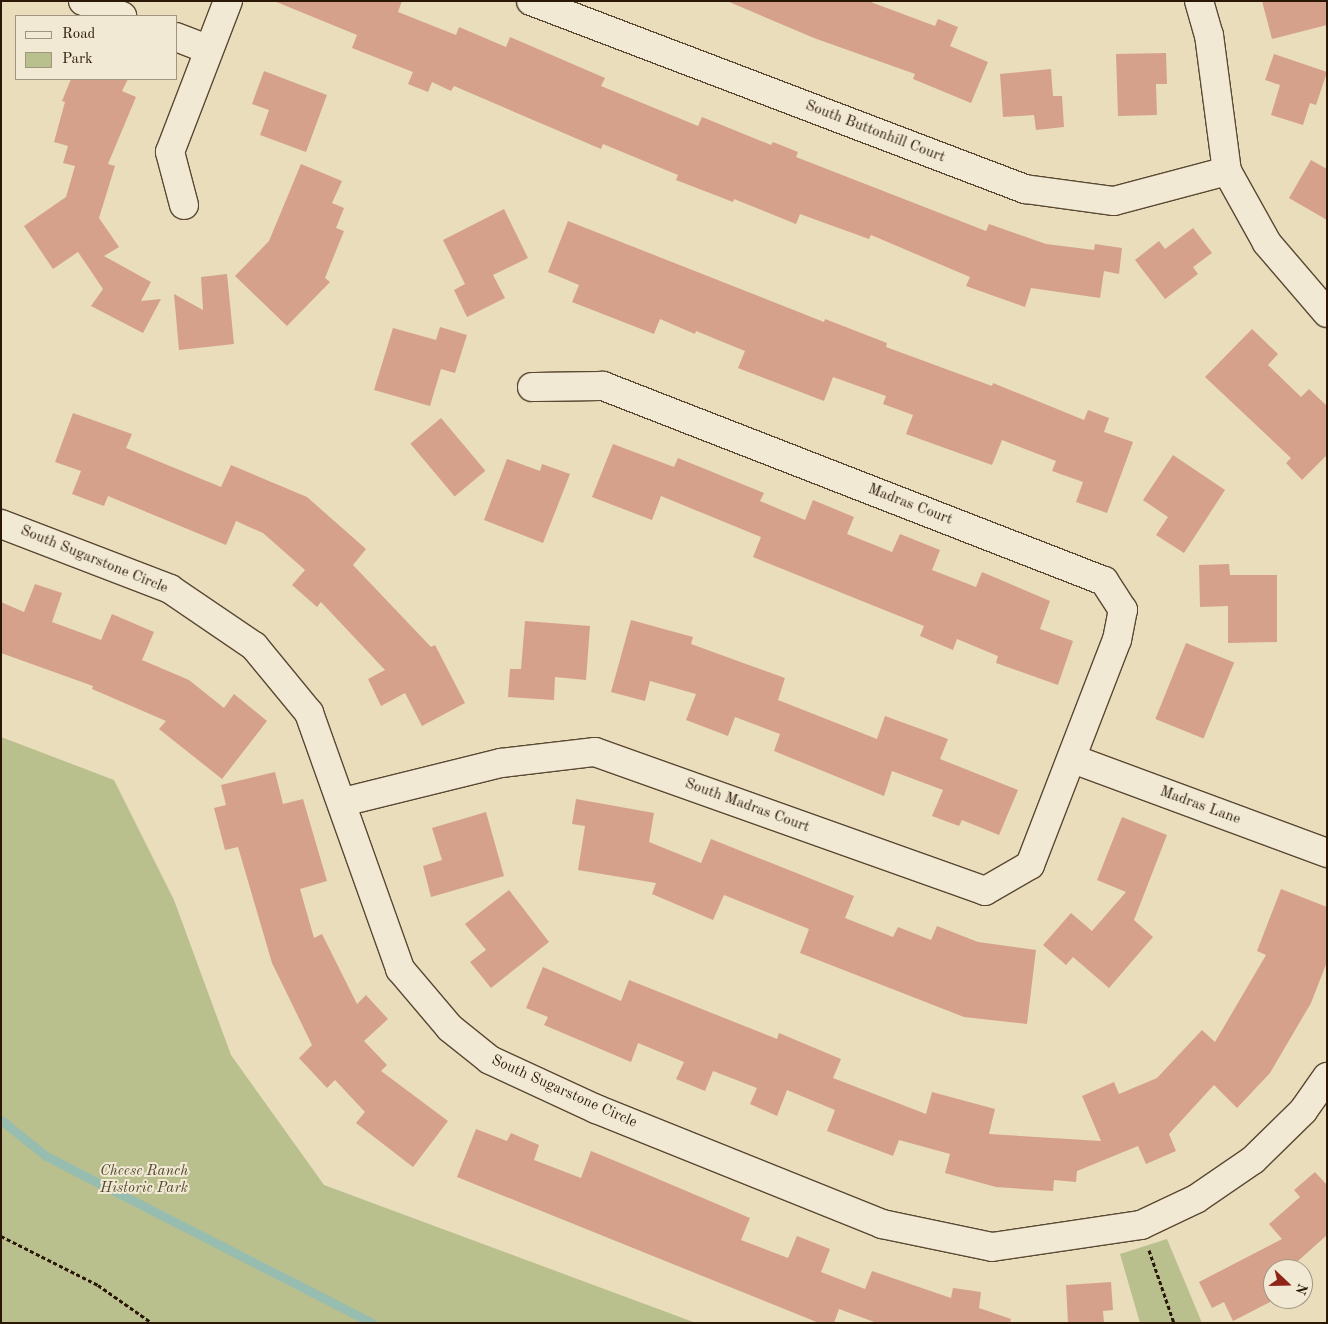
<!DOCTYPE html>
<style>
body{margin:0}
#map{position:relative;width:1328px;height:1324px;overflow:hidden;background:#e9ddbb;font-family:"Old Standard TT",serif}
div>[style]{position:absolute}
[style*='--x']{left:calc(var(--x)*1px);top:calc(var(--y)*1px);width:calc(var(--w)*1px);rotate:calc(var(--a)*1deg)}
.green>*{inset:0;background:#b9c08e}
.stream>*{height:9px;margin:-4.5px;padding:0 4.5px;transform-origin:4.5px;border-radius:4.5px;background:#97bcb0}
.building>*{inset:0;background:#d6a18a;transform-origin:0 0}
.path>*{height:3px;margin-top:-1.5px;transform-origin:0;background:repeating-linear-gradient(90deg,#2a1706 0 4px,transparent 0 6.5px)}
.roads{filter:drop-shadow(1px 0 #5a4833) drop-shadow(-1px 0 #5a4833) drop-shadow(0 1px #5a4833) drop-shadow(0 -1px #5a4833)}
.minor>*{height:28px;margin:-14px;padding:0 14px;transform-origin:14px;border-radius:14px;background:#f1e9d3}
span{translate:-50% -50%;white-space:nowrap;text-align:center;line-height:1.15;-webkit-text-stroke:4px #f1e9d3;paint-order:stroke}
.street-label{font-size:15px;color:#2a1706}
.park-label{font-size:15px;color:#554a2f;font-style:italic}
.frame{position:absolute;inset:0;border:2px solid #2a1706;pointer-events:none}
.legend{position:absolute;left:15px;top:15px;width:162px;height:65px;box-sizing:border-box;background:#f1e9d3;border:1px solid #a19581;margin:0;padding:6px 9px;list-style:none;font-size:15px;color:#2a1706}
.legend li{display:flex;align-items:center;gap:10px;height:25px}
.legend b{width:25px;border:1px solid #a19581}
.north{position:absolute;left:1263px;top:1259px;width:50px;height:50px;box-sizing:border-box;background:#f1e9d3;border:1px solid #a19581;border-radius:50%;rotate:111deg;font-size:14px;font-weight:700;line-height:20px;text-align:center;color:#2a1706}
.north::after{content:'';display:block;margin:auto;width:18px;height:22px;background:#8f2418;clip-path:polygon(50% 0,100% 100%,50% 72%,0 100%)}
</style>
<div id="map">
<div class="green">
<div style="clip-path:polygon(1px 737px,114px 780px,174px 900px,231px 1055px,324px 1185px,696px 1323px,1px 1323px)"></div>
<div style="clip-path:polygon(1167px 1239px,1202px 1323px,1140px 1323px,1120px 1254px)"></div>
</div>
<div class="stream">
<div style="--x:1;--y:1120;--w:58;--a:38.7"></div>
<div style="--x:46;--y:1156;--w:366;--a:27.1"></div>
</div>
<div class="building">
<div style="clip-path:polygon(274px 1px,402px 1px,398px 12px,456px 35px,459px 27px,506px 47px,510px 37px,605px 78px,601px 86px,698px 126px,702px 117px,771px 145px,773px 142px,798px 152px,796px 157px,986px 231px,989px 224px,1046px 244px,1094px 250px,1095px 244px,1122px 248px,1119px 274px,1104px 271px,1100px 298px,1031px 288px,1025px 307px,966px 286px,970px 277px,871px 235px,869px 239px,800px 214px,796px 224px,734px 199px,733px 202px,676px 180px,678px 175px,603px 144px,601px 149px,454px 86px,451px 91px,432px 82px,428px 92px,408px 84px,413px 72px,352px 48px,357px 35px)"></div>
<div style="clip-path:polygon(727px 1px,868px 1px,935px 26px,938px 19px,958px 27px,950px 46px,988px 62px,971px 103px,913px 79px,915px 74px,814px 38px)"></div>
<div style="clip-path:polygon(1262px 1px,1327px 1px,1327px 25px,1272px 39px)"></div>
<div style="clip-path:polygon(1166px 53px,1167px 84px,1156px 84px,1157px 115px,1118px 116px,1116px 54px)"></div>
<div style="clip-path:polygon(1274px 54px,1327px 72px,1316px 105px,1310px 103px,1303px 125px,1271px 115px,1280px 85px,1265px 80px)"></div>
<div style="clip-path:polygon(1051px 69px,1053px 96px,1062px 96px,1064px 127px,1036px 130px,1034px 115px,1003px 117px,1000px 74px)"></div>
<div style="clip-path:polygon(264px 71px,327px 95px,306px 152px,260px 135px,269px 110px,252px 104px)"></div>
<div style="clip-path:polygon(71px 79px,128px 79px,122px 91px,136px 97px,108px 164px,115px 166px,99px 218px,119px 247px,104px 256px,151px 282px,141px 301px,161px 299px,143px 333px,91px 306px,103px 289px,78px 252px,53px 269px,24px 226px,66px 197px,75px 166px,63px 163px,68px 146px,54px 142px,65px 102px,62px 101px)"></div>
<div style="clip-path:polygon(1311px 160px,1327px 169px,1327px 220px,1289px 198px)"></div>
<div style="clip-path:polygon(301px 164px,342px 181px,332px 203px,344px 208px,336px 228px,344px 231px,325px 278px,330px 282px,287px 326px,235px 276px,269px 241px)"></div>
<div style="clip-path:polygon(504px 209px,528px 258px,493px 275px,505px 298px,467px 317px,454px 290px,465px 284px,443px 240px)"></div>
<div style="clip-path:polygon(568px 221px,824px 322px,825px 319px,887px 343px,886px 347px,992px 386px,993px 383px,1084px 420px,1088px 410px,1109px 418px,1104px 432px,1133px 442px,1107px 513px,1076px 502px,1083px 482px,1052px 471px,1056px 461px,1002px 440px,992px 465px,906px 434px,913px 415px,883px 404px,886px 396px,833px 377px,824px 401px,738px 368px,745px 351px,696px 331px,695px 334px,660px 319px,654px 334px,572px 302px,579px 285px,548px 272px)"></div>
<div style="clip-path:polygon(1193px 228px,1212px 253px,1193px 267px,1198px 274px,1165px 299px,1135px 260px,1159px 241px,1165px 249px)"></div>
<div style="clip-path:polygon(227px 274px,234px 344px,179px 350px,174px 294px,203px 310px,201px 277px)"></div>
<div style="clip-path:polygon(440px 327px,467px 335px,455px 373px,441px 369px,430px 406px,374px 390px,393px 328px,436px 340px)"></div>
<div style="clip-path:polygon(1252px 329px,1278px 354px,1268px 365px,1301px 397px,1309px 389px,1327px 406px,1327px 455px,1302px 480px,1286px 463px,1291px 458px,1205px 377px)"></div>
<div style="clip-path:polygon(73px 413px,132px 434px,126px 448px,221px 487px,231px 465px,307px 497px,366px 549px,353px 565px,431px 647px,435px 645px,465px 703px,422px 726px,405px 693px,381px 706px,368px 679px,385px 670px,321px 602px,317px 607px,292px 585px,305px 570px,263px 533px,236px 521px,226px 545px,108px 496px,104px 506px,72px 494px,81px 471px,55px 462px)"></div>
<div style="left:441px;top:418px;width:69px;height:40px;rotate:50deg"></div>
<div style="clip-path:polygon(613px 444px,674px 467px,678px 458px,764px 493px,760px 501px,805px 520px,813px 500px,854px 517px,847px 534px,892px 552px,900px 534px,940px 550px,932px 570px,976px 587px,982px 572px,1050px 601px,1040px 629px,1073px 641px,1058px 685px,996px 663px,998px 656px,957px 639px,953px 650px,920px 636px,924px 626px,753px 557px,761px 537px,661px 496px,652px 520px,592px 497px)"></div>
<div style="clip-path:polygon(1173px 455px,1225px 490px,1184px 553px,1156px 535px,1168px 517px,1143px 500px)"></div>
<div style="clip-path:polygon(507px 459px,540px 471px,542px 464px,570px 474px,543px 543px,484px 520px)"></div>
<div style="clip-path:polygon(1229px 564px,1230px 575px,1277px 575px,1277px 642px,1228px 643px,1228px 606px,1200px 607px,1199px 565px)"></div>
<div style="clip-path:polygon(35px 584px,62px 593px,52px 622px,101px 640px,112px 614px,154px 632px,142px 660px,189px 680px,224px 708px,234px 694px,267px 721px,222px 779px,159px 729px,166px 721px,92px 689px,93px 686px,1px 653px,1px 602px,24px 612px)"></div>
<div style="clip-path:polygon(631px 620px,693px 637px,691px 644px,785px 678px,778px 700px,877px 739px,885px 716px,948px 739px,940px 759px,1018px 790px,999px 835px,962px 820px,959px 826px,932px 816px,943px 790px,892px 771px,884px 796px,774px 751px,780px 734px,735px 717px,728px 736px,686px 720px,696px 694px,650px 681px,645px 701px,611px 692px)"></div>
<div style="clip-path:polygon(525px 621px,590px 626px,586px 680px,555px 677px,554px 700px,508px 697px,510px 669px,521px 669px)"></div>
<div style="left:1186px;top:643px;width:52px;height:82px;rotate:22deg"></div>
<div style="clip-path:polygon(275px 772px,283px 804px,303px 799px,327px 881px,300px 889px,314px 938px,322px 934px,357px 1004px,366px 995px,388px 1019px,364px 1041px,387px 1065px,381px 1071px,448px 1121px,413px 1167px,356px 1123px,365px 1112px,335px 1080px,327px 1088px,299px 1058px,312px 1045px,272px 963px,238px 847px,225px 850px,214px 808px,226px 805px,221px 785px)"></div>
<div style="clip-path:polygon(576px 799px,654px 813px,649px 842px,701px 863px,711px 839px,854px 896px,845px 918px,893px 937px,898px 927px,931px 940px,937px 926px,978px 942px,1036px 950px,1027px 1024px,964px 1017px,800px 953px,809px 929px,724px 895px,713px 920px,652px 894px,656px 883px,578px 870px,585px 826px,572px 824px)"></div>
<div style="clip-path:polygon(486px 812px,504px 876px,431px 897px,423px 866px,442px 860px,432px 828px)"></div>
<div style="clip-path:polygon(1122px 817px,1167px 835px,1134px 920px,1153px 937px,1109px 988px,1073px 957px,1066px 965px,1043px 945px,1071px 913px,1092px 931px,1126px 892px,1097px 880px)"></div>
<div style="clip-path:polygon(1281px 889px,1327px 907px,1327px 962px,1311px 1003px,1270px 1073px,1237px 1108px,1214px 1085px,1169px 1134px,1176px 1151px,1146px 1164px,1138px 1146px,1077px 1171px,1076px 1182px,1054px 1180px,1053px 1191px,996px 1187px,945px 1173px,950px 1154px,899px 1140px,893px 1156px,827px 1131px,835px 1110px,787px 1090px,777px 1116px,750px 1104px,757px 1088px,713px 1071px,705px 1091px,676px 1079px,684px 1062px,638px 1043px,631px 1062px,544px 1025px,548px 1017px,526px 1008px,543px 967px,621px 1001px,629px 980px,777px 1039px,779px 1033px,841px 1059px,833px 1078px,926px 1114px,932px 1092px,995px 1109px,989px 1134px,1101px 1141px,1082px 1096px,1114px 1082px,1119px 1094px,1157px 1078px,1202px 1030px,1215px 1042px,1266px 955px,1257px 951px)"></div>
<div style="clip-path:polygon(509px 890px,549px 942px,491px 988px,470px 962px,486px 950px,465px 924px)"></div>
<div style="clip-path:polygon(476px 1129px,507px 1141px,511px 1133px,539px 1145px,534px 1160px,581px 1178px,591px 1151px,625px 1165px,750px 1218px,741px 1240px,788px 1258px,797px 1236px,830px 1249px,821px 1272px,865px 1289px,872px 1271px,951px 1298px,953px 1288px,981px 1292px,979px 1308px,1011px 1319px,1010px 1323px,877px 1323px,839px 1309px,834px 1323px,819px 1323px,457px 1177px)"></div>
<div style="clip-path:polygon(1315px 1172px,1327px 1185px,1327px 1235px,1289px 1269px,1273px 1269px,1273px 1299px,1276px 1299px,1233px 1321px,1224px 1302px,1212px 1308px,1199px 1282px,1282px 1239px,1269px 1224px,1300px 1197px,1294px 1190px)"></div>
<div style="clip-path:polygon(1111px 1282px,1113px 1310px,1103px 1311px,1104px 1323px,1068px 1323px,1066px 1285px)"></div>
</div>
<div class="path">
<div style="--x:1;--y:1236;--w:109;--a:26.8"></div>
<div style="--x:98;--y:1285;--w:66;--a:35.1"></div>
<div style="--x:1149;--y:1250;--w:77;--a:71.1"></div>
</div>
<div class="roads">
<div class="minor">
<div style="--x:83;--y:1;--w:42;--a:21"></div>
<div style="--x:531;--y:1;--w:529;--a:20.84"></div>
<div style="--x:1025;--y:189;--w:90;--a:7.7"></div>
<div style="--x:1114;--y:201;--w:117;--a:-14.9"></div>
<div style="--x:1199;--y:1;--w:35;--a:74"></div>
<div style="--x:1209;--y:35;--w:137;--a:82.5"></div>
<div style="--x:1227;--y:171;--w:82;--a:60.9"></div>
<div style="--x:1267;--y:243;--w:92;--a:49.4"></div>
<div style="--x:176;--y:37;--w:33;--a:21"></div>
<div style="--x:184;--y:205;--w:55;--a:-104.8"></div>
<div style="--x:170;--y:152;--w:162;--a:-69"></div>
<div style="--x:1;--y:524;--w:181;--a:21"></div>
<div style="--x:170;--y:589;--w:102;--a:34.2"></div>
<div style="--x:254;--y:646;--w:87;--a:50.6"></div>
<div style="--x:309;--y:713;--w:272;--a:70.4"></div>
<div style="--x:400;--y:969;--w:77;--a:49.7"></div>
<div style="--x:450;--y:1028;--w:51;--a:38.7"></div>
<div style="--x:490;--y:1060;--w:117;--a:24.8"></div>
<div style="--x:596;--y:1109;--w:308;--a:21.9"></div>
<div style="--x:882;--y:1224;--w:112;--a:11.8"></div>
<div style="--x:992;--y:1247;--w:151;--a:-8.4"></div>
<div style="--x:1141;--y:1225;--w:61;--a:-25.3"></div>
<div style="--x:1196;--y:1199;--w:69;--a:-34.4"></div>
<div style="--x:1253;--y:1160;--w:70;--a:-44.4"></div>
<div style="--x:1303;--y:1111;--w:42;--a:-54.8"></div>
<div style="--x:1073;--y:759;--w:271;--a:20.3"></div>
<div style="--x:343;--y:802;--w:163;--a:-13.9"></div>
<div style="--x:501;--y:763;--w:95;--a:-6.7"></div>
<div style="--x:595;--y:752;--w:414;--a:19.6"></div>
<div style="--x:985;--y:891;--w:52;--a:-30"></div>
<div style="--x:1030;--y:865;--w:241;--a:-68.9"></div>
<div style="--x:1117;--y:640;--w:31;--a:-79"></div>
<div style="--x:1123;--y:610;--w:35;--a:-123"></div>
<div style="--x:1104;--y:581;--w:538;--a:-158.73"></div>
<div style="--x:603;--y:386;--w:71;--a:179.2"></div>
</div>
</div>
<div class="street-label">
<span style="left:875px;top:132px;rotate:21deg">South Buttonhill Court</span>
<span style="left:910px;top:505px;rotate:21deg">Madras Court</span>
<span style="left:94px;top:560px;rotate:22deg">South Sugarstone Circle</span>
<span style="left:747px;top:806px;rotate:20deg">South Madras Court</span>
<span style="left:1200px;top:806px;rotate:20deg">Madras Lane</span>
<span style="left:564px;top:1092px;rotate:24deg">South Sugarstone Circle</span>
</div>
<div class="park-label">
<span style="left:144px;top:1180px">Cheese Ranch<br>Historic Park</span>
</div>
<div class="frame"></div>
<ul class="legend">
<li><b style="height:6px;background:#f1e9d3"></b>Road</li>
<li><b style="height:14px;background:#b9c08e"></b>Park</li>
</ul>
<div class="north">N</div>
</div>
